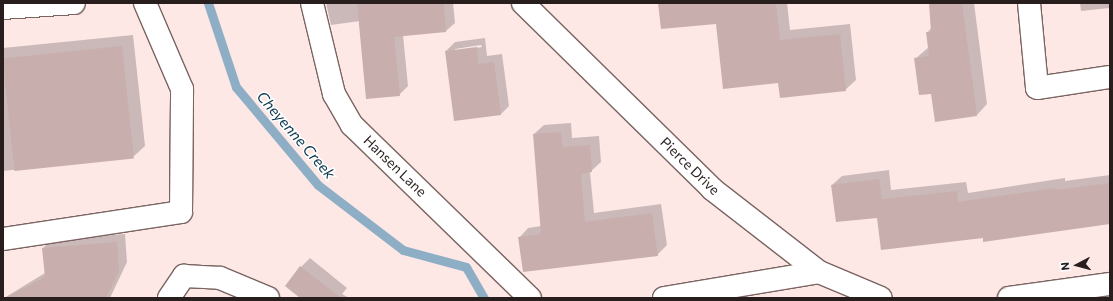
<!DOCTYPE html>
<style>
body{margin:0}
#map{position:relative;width:1113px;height:301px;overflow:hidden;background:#fde8e6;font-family:Commissioner,sans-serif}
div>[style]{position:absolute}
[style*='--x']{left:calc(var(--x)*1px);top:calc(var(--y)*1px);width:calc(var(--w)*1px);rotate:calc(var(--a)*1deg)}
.shadow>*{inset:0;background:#0003}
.stream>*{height:9px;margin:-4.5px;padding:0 4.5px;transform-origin:4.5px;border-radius:4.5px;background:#8daec4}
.building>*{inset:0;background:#c8afad;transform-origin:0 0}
.roads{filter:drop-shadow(1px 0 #7a6462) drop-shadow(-1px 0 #7a6462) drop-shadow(0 1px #7a6462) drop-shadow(0 -1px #7a6462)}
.minor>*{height:22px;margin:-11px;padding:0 11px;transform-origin:11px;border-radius:11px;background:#fff}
span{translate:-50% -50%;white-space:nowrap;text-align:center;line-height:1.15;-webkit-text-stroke:3px #fff;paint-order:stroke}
.street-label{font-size:14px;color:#271e1d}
.water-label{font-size:15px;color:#09384f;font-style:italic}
.frame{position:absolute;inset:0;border:4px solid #271e1d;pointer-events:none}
.north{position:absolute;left:1057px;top:245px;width:40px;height:40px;-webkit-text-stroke:3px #fff;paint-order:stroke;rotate:264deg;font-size:11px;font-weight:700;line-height:16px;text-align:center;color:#271e1d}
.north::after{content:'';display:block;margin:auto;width:14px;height:18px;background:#271e1d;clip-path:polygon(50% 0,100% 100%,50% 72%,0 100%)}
</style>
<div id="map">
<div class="shadow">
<div style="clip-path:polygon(326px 3px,453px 3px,455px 23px,446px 31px,403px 35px,408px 86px,399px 95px,360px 21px,331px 25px)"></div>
<div style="clip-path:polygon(659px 3px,787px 3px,790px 30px,850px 24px,856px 80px,845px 90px,779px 82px,717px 23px)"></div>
<div style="clip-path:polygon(930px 3px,974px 3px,987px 104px,977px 115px,915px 59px,929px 47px,927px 33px,932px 27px)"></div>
<div style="clip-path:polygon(1080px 3px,1110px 3px,1110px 8px,1081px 11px)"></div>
<div style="clip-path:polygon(133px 35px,145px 146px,133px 157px,3px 171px,3px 48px)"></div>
<div style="clip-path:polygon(evenodd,485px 38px,487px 56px,502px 54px,509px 106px,500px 115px,446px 51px,455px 42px,485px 38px,481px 45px,482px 47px,455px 51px,455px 49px,481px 45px)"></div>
<div style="clip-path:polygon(571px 123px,572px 138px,599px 136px,601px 162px,590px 172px,594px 213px,661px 204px,667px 245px,657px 255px,519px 238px,528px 228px,541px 226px,534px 134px,544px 125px)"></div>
<div style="clip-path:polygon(889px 170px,891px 190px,966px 182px,968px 193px,1065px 178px,1065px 181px,1110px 175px,1110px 223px,984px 237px,878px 217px,832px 185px,842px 176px)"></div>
<div style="clip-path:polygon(125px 234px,127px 262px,110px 298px,4px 298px,45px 273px,43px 248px,51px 240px)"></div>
<div style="clip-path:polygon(310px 258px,347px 288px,342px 294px,349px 298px,301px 298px,301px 267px)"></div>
</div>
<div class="stream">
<div style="--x:208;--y:3;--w:89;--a:71.6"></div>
<div style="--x:236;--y:87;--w:128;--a:50.1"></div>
<div style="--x:318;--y:185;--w:107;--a:37.4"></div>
<div style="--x:403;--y:250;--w:65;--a:15.1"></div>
<div style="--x:466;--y:267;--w:36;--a:60"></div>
</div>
<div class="building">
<div style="clip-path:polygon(357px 3px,444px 3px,446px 32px,394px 37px,400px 96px,366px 99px)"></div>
<div style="clip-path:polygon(658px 3px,776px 3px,780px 40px,840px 34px,846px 91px,780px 98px,778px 83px,723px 89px,716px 24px,661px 29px)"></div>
<div style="clip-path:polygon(929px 3px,962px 3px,977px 116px,935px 122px,931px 94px,919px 95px,914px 58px,929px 56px,926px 32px,931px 32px)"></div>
<div style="left:122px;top:46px;width:113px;height:120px;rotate:84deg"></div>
<div style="clip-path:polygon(477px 47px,478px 64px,494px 62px,501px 115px,454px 121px,445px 51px)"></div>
<div style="clip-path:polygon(561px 132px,563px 147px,590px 145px,592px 172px,581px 174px,585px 222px,652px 213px,658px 256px,523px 272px,518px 237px,541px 234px,533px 134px)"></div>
<div style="clip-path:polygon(879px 179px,882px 199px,957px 191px,958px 202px,1055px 188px,1056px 190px,1110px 183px,1110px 224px,983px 242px,983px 238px,881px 250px,877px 218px,836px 222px,831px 185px)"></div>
<div style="clip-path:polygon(117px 242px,119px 271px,106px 298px,5px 298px,45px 277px,42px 248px)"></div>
<div style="clip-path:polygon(300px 266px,341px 298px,300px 298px,285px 286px)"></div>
</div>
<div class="roads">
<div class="minor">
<div style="--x:312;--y:3;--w:94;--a:76.4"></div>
<div style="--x:334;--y:94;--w:36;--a:60"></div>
<div style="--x:352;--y:125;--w:248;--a:44.2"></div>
<div style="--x:523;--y:3;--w:265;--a:44.5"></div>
<div style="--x:712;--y:189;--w:135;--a:37.8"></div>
<div style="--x:819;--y:272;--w:67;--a:22.8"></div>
<div style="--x:1029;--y:3;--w:85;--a:84.6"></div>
<div style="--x:1037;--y:88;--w:74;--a:-8.6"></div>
<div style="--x:3;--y:8;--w:71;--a:-4"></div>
<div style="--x:3;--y:239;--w:180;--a:-8.6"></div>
<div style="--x:181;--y:212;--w:123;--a:-89.5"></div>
<div style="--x:182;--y:89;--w:94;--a:-113.3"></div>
<div style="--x:169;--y:298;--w:27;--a:-56"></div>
<div style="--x:184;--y:276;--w:36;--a:3"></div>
<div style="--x:220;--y:278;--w:52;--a:22.6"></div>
<div style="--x:664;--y:298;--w:157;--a:-9.5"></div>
<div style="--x:1009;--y:298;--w:102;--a:-7.9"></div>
</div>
</div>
<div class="street-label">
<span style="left:395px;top:166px;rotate:44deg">Hansen Lane</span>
<span style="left:690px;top:166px;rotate:44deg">Pierce Drive</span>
</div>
<div class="water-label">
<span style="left:296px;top:135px;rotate:49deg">Cheyenne Creek</span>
</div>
<div class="frame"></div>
<div class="north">N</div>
</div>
